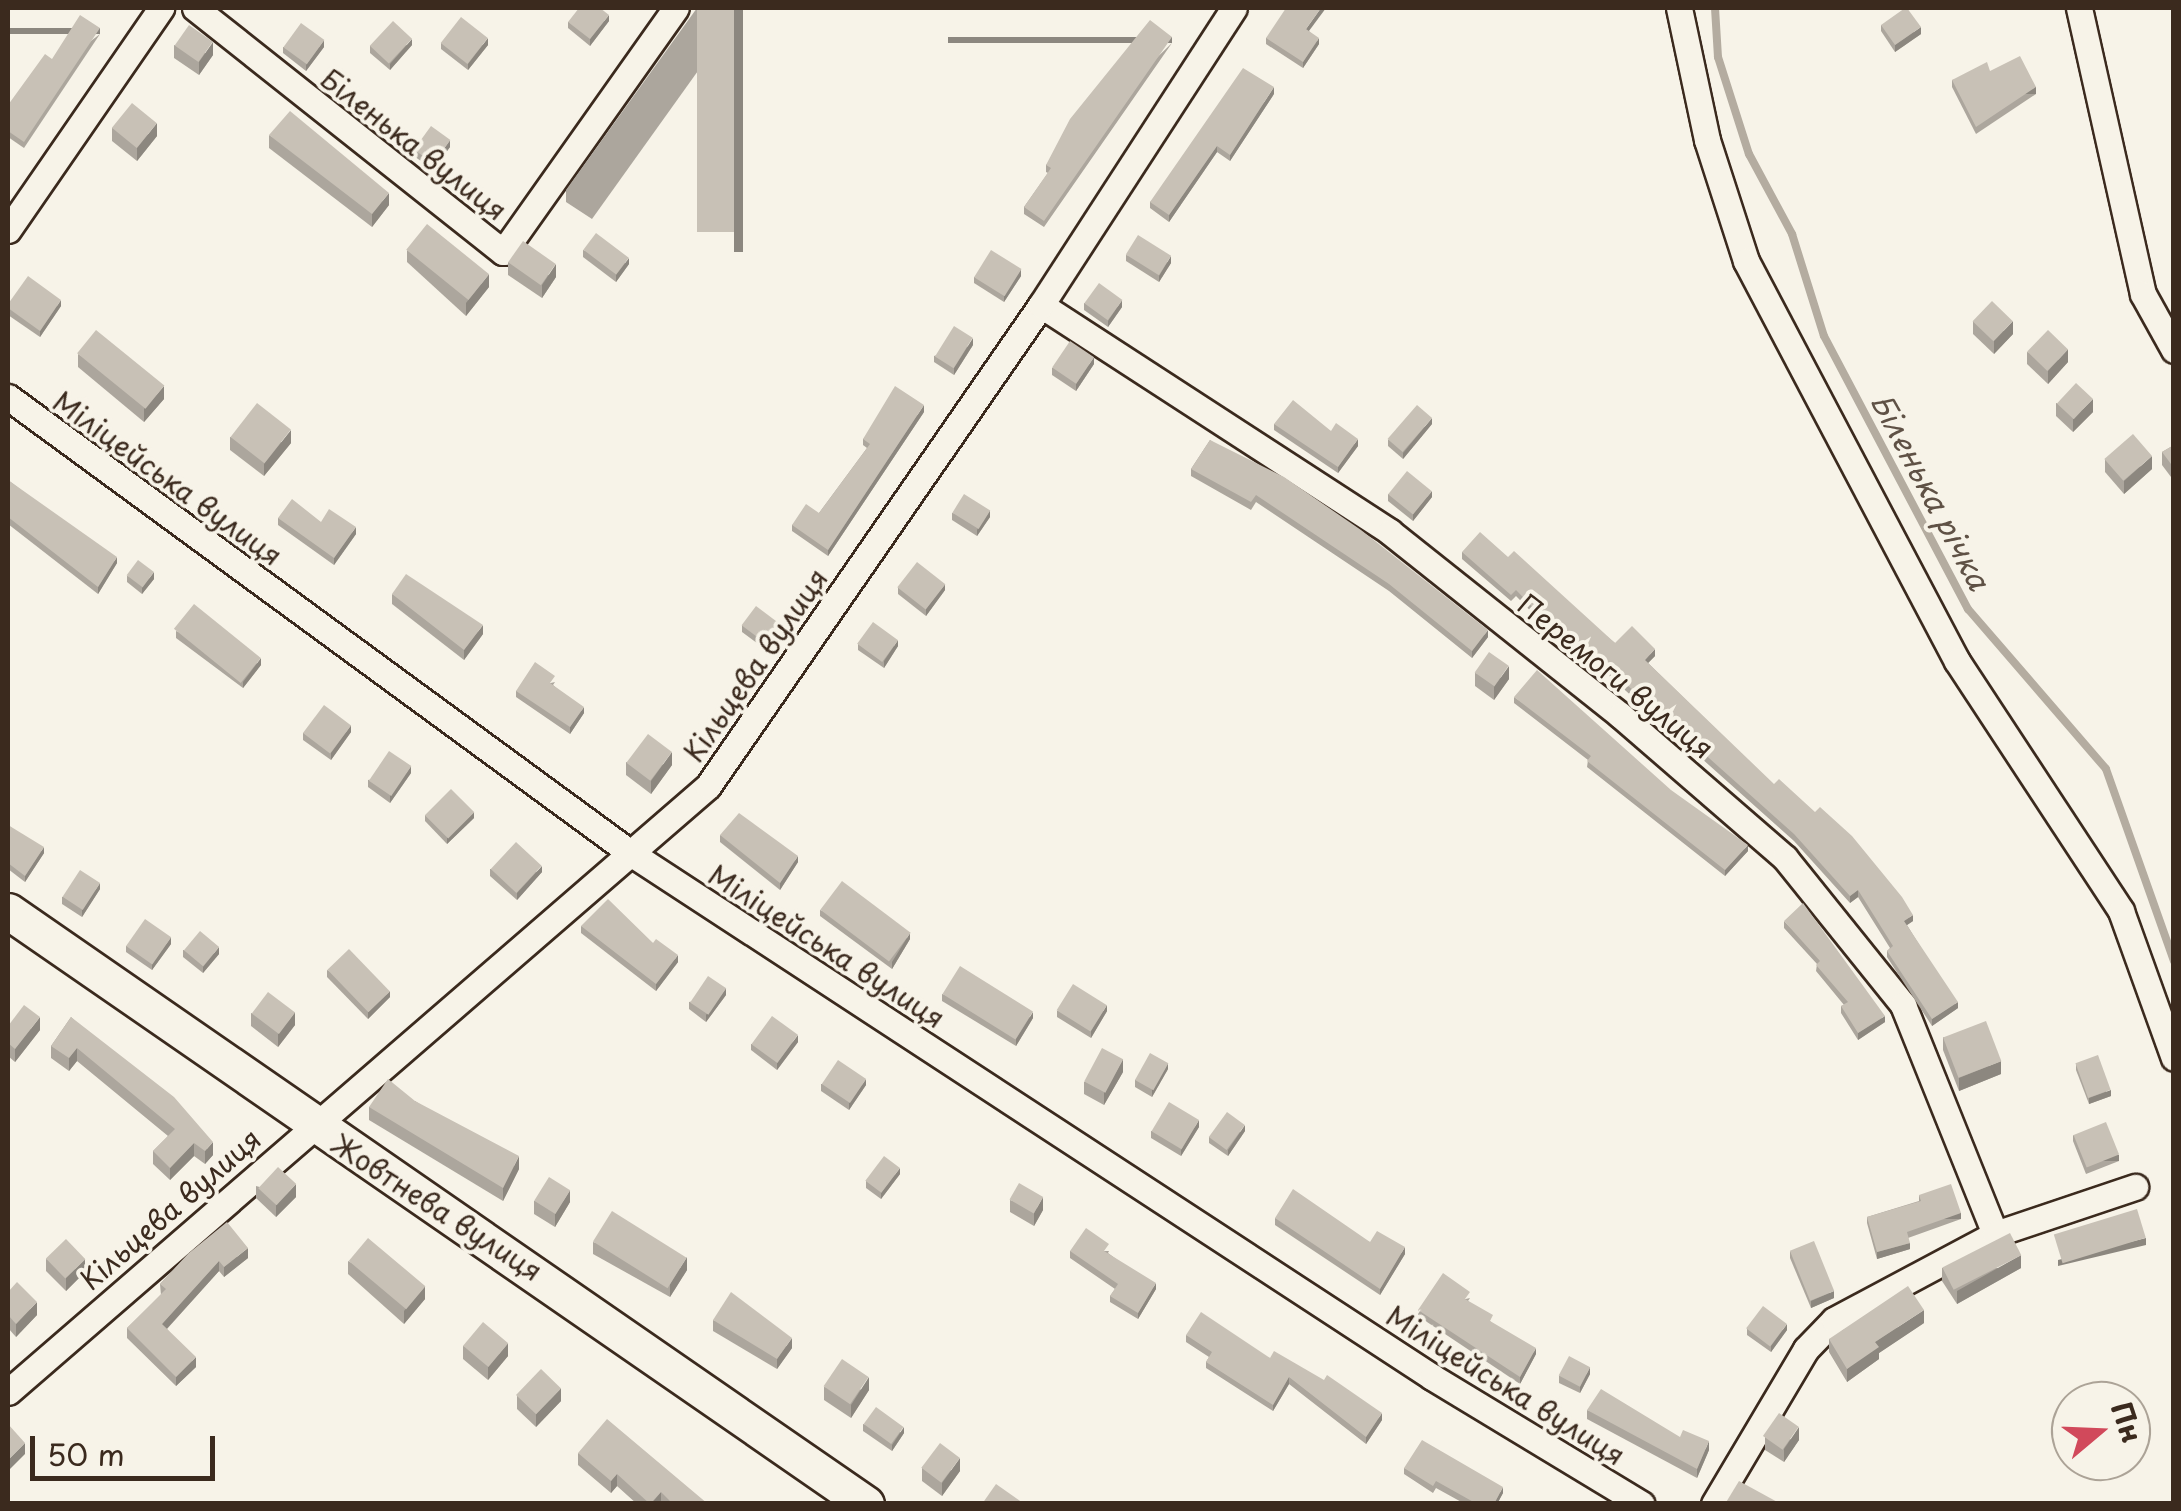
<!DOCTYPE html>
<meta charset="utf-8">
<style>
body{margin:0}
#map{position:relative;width:2181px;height:1511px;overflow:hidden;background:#f7f3e8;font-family:"Playpen Sans",sans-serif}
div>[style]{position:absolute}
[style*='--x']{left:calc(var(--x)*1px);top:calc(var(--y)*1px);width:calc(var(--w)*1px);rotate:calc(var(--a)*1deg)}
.stream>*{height:8px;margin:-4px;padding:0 4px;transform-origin:4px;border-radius:4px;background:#b4aca0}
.roads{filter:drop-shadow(2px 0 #3b2a1e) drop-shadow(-2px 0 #3b2a1e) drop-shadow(0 2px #3b2a1e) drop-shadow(0 -2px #3b2a1e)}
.minor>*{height:25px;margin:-12.5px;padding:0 12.5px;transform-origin:12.5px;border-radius:12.5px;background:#f7f3e8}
.secondary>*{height:35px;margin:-17.5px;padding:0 17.5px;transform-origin:17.5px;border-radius:17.5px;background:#f7f3e8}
.wall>*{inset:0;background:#aca69d}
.shaded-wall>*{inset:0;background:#8c877f;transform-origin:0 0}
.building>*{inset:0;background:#c8c1b6;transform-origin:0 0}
span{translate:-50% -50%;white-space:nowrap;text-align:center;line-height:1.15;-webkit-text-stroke:8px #f7f3e8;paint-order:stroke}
.street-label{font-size:28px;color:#3b2a1e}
.water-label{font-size:30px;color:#5f5145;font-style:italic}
.frame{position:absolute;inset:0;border:10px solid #3b2a1e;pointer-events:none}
.north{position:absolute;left:2051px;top:1381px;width:100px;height:100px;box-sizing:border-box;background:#f7f3e8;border:2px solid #aca397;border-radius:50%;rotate:71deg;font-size:28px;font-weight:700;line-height:40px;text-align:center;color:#3b2a1e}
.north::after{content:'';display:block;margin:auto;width:35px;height:45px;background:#d1495b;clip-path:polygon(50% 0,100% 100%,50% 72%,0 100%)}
.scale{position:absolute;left:30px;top:1436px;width:185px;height:45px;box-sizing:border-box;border:5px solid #3b2a1e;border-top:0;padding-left:12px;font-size:30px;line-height:35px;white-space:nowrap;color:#3b2a1e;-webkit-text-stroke:8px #f7f3e8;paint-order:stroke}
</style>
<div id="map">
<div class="stream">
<div style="--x:1715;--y:8;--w:49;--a:86.5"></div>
<div style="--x:1718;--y:57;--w:102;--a:72.3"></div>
<div style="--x:1749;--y:154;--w:91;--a:61.7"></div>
<div style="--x:1792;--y:234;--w:107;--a:72.6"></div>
<div style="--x:1824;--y:336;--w:309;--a:62.2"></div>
<div style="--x:1968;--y:609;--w:211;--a:49.2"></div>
<div style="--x:2106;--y:769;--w:204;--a:70.5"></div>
</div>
<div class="roads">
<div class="minor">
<div style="--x:195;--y:8;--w:393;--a:38.4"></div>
<div style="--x:503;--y:252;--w:299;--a:-54.7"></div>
<div style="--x:1679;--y:8;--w:135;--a:78"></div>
<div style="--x:1707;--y:140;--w:127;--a:72.1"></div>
<div style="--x:1746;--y:261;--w:452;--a:62.2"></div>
<div style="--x:1957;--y:661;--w:299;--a:56.7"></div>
<div style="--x:2121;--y:911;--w:156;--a:70.2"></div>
<div style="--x:2079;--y:8;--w:293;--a:77.4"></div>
<div style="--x:2143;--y:294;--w:64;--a:61"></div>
<div style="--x:8;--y:230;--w:270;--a:-55.4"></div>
<div style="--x:1041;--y:305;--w:416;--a:33"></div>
<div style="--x:1390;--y:532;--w:294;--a:38.5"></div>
<div style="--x:1620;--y:715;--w:218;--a:40.9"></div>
<div style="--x:1785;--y:858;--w:189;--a:51.2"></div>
<div style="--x:1903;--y:1005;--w:247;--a:68.1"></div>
<div style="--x:8;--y:397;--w:773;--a:36.22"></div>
<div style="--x:632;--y:854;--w:956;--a:33.17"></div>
<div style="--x:1432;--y:1377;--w:245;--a:31.2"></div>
<div style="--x:8;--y:1392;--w:926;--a:-40.88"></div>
<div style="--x:708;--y:786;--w:585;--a:-55.3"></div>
<div style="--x:1041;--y:305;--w:354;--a:-57"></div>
<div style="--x:1714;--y:1504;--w:180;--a:-59.3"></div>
<div style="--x:1806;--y:1349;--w:40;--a:-46"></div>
<div style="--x:1834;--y:1320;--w:183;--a:-28.1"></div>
<div style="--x:1995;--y:1234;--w:148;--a:-18.6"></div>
</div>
<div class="secondary">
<div style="--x:8;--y:911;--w:1043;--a:34.65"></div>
</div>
</div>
<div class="wall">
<div style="clip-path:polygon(697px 8px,743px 8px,592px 219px,566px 202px,566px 190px)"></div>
<div style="clip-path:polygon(609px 21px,590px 46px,568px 28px,568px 22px)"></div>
<div style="clip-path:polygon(1881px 25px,1921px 34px,1895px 52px,1881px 31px)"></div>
<div style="clip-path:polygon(1309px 31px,1319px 44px,1303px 68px,1266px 44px,1266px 38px)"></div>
<div style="clip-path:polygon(100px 34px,24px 148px,8px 137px,8px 105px)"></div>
<div style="clip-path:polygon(441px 43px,488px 45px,468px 70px,441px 49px)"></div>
<div style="clip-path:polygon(1172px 43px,1044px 227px,1024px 214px,1024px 207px,1048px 173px,1046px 172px,1046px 165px)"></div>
<div style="clip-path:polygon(174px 45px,213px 55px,199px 75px,174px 58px)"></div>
<div style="clip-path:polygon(412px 45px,390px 70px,370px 53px,370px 46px)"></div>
<div style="clip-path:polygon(283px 47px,324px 47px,306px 71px,283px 53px)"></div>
<div style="clip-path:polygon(1990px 71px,2036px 94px,1976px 134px,1952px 87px,1952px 80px)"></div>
<div style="clip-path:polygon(1274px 94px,1230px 161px,1217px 152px,1169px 222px,1150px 208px,1150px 202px)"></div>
<div style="clip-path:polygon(112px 128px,157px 136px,137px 161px,112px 141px)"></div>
<div style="clip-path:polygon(269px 135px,389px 205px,372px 227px,269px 148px)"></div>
<div style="clip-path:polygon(450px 147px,433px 170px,414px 156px,414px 150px)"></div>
<div style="clip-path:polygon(407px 250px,489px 287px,466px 316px,407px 262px)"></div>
<div style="clip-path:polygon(583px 250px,629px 264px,616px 282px,583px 257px)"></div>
<div style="clip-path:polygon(1126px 255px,1171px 263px,1159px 282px,1126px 261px)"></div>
<div style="clip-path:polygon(508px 262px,556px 277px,542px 298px,508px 275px)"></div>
<div style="clip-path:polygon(1021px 276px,1004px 302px,974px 283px,974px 277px)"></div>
<div style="clip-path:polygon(1084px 303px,1122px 307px,1108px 327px,1084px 310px)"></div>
<div style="clip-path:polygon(8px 304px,61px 306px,40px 337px,8px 315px)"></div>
<div style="clip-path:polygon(1973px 321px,2013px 334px,1994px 354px,1973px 334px)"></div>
<div style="clip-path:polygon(973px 345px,954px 375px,934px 362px,934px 356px)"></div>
<div style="clip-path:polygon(2027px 352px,2068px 362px,2048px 384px,2027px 364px)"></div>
<div style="clip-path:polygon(78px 354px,164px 399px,144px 422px,78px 367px)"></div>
<div style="clip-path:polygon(1094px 364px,1076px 391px,1052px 375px,1052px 368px)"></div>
<div style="clip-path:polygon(2056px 403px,2093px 412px,2073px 432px,2056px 416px)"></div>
<div style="clip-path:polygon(924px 412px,828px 556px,792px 531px,792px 525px,819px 513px,867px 448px,863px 445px,863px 439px)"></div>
<div style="clip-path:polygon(1274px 424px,1331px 431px,1358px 446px,1338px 473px,1274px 430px)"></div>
<div style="clip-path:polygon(1432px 424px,1403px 459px,1388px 446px,1388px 440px)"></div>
<div style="clip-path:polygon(230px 437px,291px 443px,264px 476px,230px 450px)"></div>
<div style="clip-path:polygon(1210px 440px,1488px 637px,1472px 658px,1389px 591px,1256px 502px,1251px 510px,1191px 476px,1191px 469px)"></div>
<div style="clip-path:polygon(2174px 445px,2174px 481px,2162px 465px,2162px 452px)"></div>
<div style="clip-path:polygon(2105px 459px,2152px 469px,2124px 494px,2105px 472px)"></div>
<div style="clip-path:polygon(8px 480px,117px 563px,98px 594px,8px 524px)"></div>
<div style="clip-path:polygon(1388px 494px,1432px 497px,1413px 521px,1388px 501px)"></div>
<div style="clip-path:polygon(952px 513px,990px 517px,977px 536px,952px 520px)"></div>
<div style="clip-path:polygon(278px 518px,321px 522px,356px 534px,334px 565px,278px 525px)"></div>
<div style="clip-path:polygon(1462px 552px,1508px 557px,1615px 643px,1655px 656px,1648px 663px,1913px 921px,1907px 925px,1958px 1008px,1932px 1026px,1887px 957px,1887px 951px,1890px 948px,1858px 897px,1850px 903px,1794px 841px,1551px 624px,1547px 628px,1516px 596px,1511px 601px,1462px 559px)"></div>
<div style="clip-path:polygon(127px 576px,154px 579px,142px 594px,127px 582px)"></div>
<div style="clip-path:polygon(898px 588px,945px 590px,926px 616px,898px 594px)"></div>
<div style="clip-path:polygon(392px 594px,483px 634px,464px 660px,392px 604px)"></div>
<div style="clip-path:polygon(742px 625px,780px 630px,765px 649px,742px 632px)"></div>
<div style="clip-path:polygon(176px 631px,261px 665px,243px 688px,176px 638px)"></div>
<div style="clip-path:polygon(858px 644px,898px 646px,884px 668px,858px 650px)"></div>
<div style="clip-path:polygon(1475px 673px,1509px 679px,1494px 700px,1475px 686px)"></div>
<div style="clip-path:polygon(555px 682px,553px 685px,584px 713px,570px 734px,516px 697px,516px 691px)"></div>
<div style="clip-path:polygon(1514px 697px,1748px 851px,1725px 876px,1587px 767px,1588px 760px,1514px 703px)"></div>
<div style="clip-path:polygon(351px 732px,331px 760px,303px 740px,303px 733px)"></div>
<div style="clip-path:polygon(626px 762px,672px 765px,651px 794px,626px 775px)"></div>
<div style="clip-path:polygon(411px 773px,390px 803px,368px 787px,368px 780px)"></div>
<div style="clip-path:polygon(425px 815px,474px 818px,447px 844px,425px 821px)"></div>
<div style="clip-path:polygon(8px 825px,44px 853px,25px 882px,8px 869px)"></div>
<div style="clip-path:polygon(720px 835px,798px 862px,780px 890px,720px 842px)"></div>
<div style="clip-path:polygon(490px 869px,542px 872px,517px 900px,490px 876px)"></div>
<div style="clip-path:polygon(100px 889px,82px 917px,62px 904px,62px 897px)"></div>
<div style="clip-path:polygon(820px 910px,910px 939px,892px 969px,820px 916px)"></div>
<div style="clip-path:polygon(1784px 921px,1885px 1022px,1858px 1040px,1841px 1013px,1841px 1006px,1844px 1005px,1816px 971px,1817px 964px,1784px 928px)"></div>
<div style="clip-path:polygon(581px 926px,653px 943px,678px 962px,656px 991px,581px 933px)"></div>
<div style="clip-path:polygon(171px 944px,152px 970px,126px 952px,126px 946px)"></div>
<div style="clip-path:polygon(183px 950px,219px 954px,203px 973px,183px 957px)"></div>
<div style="clip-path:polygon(327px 970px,390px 997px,368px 1019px,327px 977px)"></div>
<div style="clip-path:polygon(942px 994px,1033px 1018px,1016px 1046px,942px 1001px)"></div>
<div style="clip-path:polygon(726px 995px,706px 1022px,689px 1009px,689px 1002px)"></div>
<div style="clip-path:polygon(1057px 1011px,1107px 1011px,1091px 1038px,1057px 1017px)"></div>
<div style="clip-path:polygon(251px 1013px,295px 1025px,278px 1047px,251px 1026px)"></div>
<div style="clip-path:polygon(71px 1017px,213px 1155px,205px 1164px,194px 1156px,170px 1180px,153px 1164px,153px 1151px,168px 1136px,77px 1061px,69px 1071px,51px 1058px,51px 1046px)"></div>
<div style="clip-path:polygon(8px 1026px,40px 1030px,15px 1062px,8px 1056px)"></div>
<div style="clip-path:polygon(1943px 1037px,2001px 1074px,1959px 1091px,1943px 1050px)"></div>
<div style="clip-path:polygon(798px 1042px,777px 1070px,751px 1050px,751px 1044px)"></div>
<div style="clip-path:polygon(2076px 1064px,2111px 1096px,2089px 1104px,2076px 1070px)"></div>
<div style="clip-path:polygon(1168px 1069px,1152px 1097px,1135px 1087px,1135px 1080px)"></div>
<div style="clip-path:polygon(1123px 1072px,1104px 1105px,1084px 1094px,1084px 1082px)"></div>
<div style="clip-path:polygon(821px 1084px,866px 1085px,849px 1110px,821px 1091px)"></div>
<div style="clip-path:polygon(415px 1101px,519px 1169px,503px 1201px,369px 1120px,369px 1107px)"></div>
<div style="clip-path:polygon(1199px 1127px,1181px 1156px,1151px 1138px,1151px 1131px)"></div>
<div style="clip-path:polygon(1245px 1131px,1228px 1156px,1209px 1143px,1209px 1137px)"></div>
<div style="clip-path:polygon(2073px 1135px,2119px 1161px,2086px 1174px,2073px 1141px)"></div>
<div style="clip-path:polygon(900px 1174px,881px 1199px,866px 1188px,866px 1181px)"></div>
<div style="clip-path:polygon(256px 1186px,296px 1197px,276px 1217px,256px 1198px)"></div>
<div style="clip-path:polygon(1919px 1195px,1961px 1219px,1908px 1238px,1910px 1249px,1877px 1259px,1867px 1223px,1867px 1217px,1919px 1201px)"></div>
<div style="clip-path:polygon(1010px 1200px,1043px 1210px,1034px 1226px,1010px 1212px)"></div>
<div style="clip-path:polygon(534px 1201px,570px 1202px,555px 1227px,534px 1214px)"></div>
<div style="clip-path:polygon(1275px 1218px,1370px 1242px,1405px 1254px,1380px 1295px,1275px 1225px)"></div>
<div style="clip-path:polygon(593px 1242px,687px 1270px,670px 1297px,593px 1254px)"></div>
<div style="clip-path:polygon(1070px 1251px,1109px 1251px,1108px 1253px,1156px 1289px,1138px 1319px,1110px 1302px,1110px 1296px,1115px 1289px,1070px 1258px)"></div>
<div style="clip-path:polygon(1790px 1251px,1834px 1298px,1811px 1308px,1790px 1258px)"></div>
<div style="clip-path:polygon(189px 1253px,248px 1258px,224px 1277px,219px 1271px,167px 1329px,196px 1367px,176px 1386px,127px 1338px,127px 1328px,161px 1295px,160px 1284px)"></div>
<div style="clip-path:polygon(46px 1259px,85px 1272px,66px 1291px,46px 1271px)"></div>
<div style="clip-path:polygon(348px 1261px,425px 1299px,404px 1324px,348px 1274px)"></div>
<div style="clip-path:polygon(1942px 1268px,2021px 1268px,1957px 1304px,1942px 1281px)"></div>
<div style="clip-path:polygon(8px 1292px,37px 1315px,16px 1337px,8px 1328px)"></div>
<div style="clip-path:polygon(1470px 1298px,1468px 1301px,1492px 1323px,1536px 1354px,1520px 1384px,1418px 1316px,1418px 1310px)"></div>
<div style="clip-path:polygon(713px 1320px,792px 1348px,777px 1369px,713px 1331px)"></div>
<div style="clip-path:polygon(1924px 1323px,1879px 1353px,1879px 1359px,1847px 1382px,1829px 1352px,1829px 1339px)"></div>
<div style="clip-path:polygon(1747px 1329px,1787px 1330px,1771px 1352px,1747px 1335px)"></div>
<div style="clip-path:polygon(1186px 1335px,1270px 1358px,1382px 1420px,1366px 1444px,1289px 1384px,1273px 1411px,1206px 1368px,1206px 1362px,1209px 1357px,1186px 1342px)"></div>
<div style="clip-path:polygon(463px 1346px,508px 1356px,488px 1380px,463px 1359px)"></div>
<div style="clip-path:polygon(1590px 1374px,1580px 1393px,1559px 1383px,1559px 1376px)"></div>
<div style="clip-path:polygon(824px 1387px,869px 1390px,851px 1418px,824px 1400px)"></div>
<div style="clip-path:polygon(517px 1396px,561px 1401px,536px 1427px,517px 1409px)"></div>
<div style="clip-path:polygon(1587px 1410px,1709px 1450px,1697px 1478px,1587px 1419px)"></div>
<div style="clip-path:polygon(863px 1424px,904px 1433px,892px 1451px,863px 1431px)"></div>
<div style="clip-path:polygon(1765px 1437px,1799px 1440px,1784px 1462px,1765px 1450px)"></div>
<div style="clip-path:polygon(578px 1453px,708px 1504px,637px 1504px,617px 1486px,611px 1493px,578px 1465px)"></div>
<div style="clip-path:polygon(922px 1468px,960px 1471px,942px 1496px,922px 1481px)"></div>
<div style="clip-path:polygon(1404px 1468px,1503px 1493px,1497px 1504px,1465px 1504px,1436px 1488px,1433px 1493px,1404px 1474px)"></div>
</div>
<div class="shaded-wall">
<div style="left:734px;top:8px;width:9px;height:244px"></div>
<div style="clip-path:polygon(1321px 8px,1326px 8px,1306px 35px,1306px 29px)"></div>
<div style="clip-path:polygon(609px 15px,609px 21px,590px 46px,590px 39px)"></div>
<div style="clip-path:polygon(1921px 27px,1921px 34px,1895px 52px,1895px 45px)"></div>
<div style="left:100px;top:28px;width:6px;height:137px;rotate:90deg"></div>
<div style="left:1172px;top:37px;width:6px;height:224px;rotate:90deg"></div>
<div style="clip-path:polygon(488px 38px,488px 45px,468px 70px,468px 64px)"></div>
<div style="clip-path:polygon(1319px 38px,1319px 44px,1303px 68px,1303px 62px)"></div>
<div style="clip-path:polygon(412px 39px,412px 45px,390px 70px,390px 64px)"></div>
<div style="clip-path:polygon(324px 40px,324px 47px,306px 71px,306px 65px)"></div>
<div style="clip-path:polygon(213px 42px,213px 55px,199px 75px,199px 62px)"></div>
<div style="clip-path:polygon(1274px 87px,1274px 94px,1230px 161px,1230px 155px)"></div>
<div style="left:2036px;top:87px;width:7px;height:72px;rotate:90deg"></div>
<div style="clip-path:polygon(157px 123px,157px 136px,137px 161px,137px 148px)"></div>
<div style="clip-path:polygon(450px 140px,450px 147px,433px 170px,433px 164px)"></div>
<div style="clip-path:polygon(1217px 146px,1217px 152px,1169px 222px,1169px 215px)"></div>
<div style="clip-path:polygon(389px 193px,389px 205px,372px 227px,372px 214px)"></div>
<div style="clip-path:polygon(1171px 256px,1171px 263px,1159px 282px,1159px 276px)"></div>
<div style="clip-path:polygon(629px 258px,629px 264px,616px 282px,616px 275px)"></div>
<div style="clip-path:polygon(556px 264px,556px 277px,542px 298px,542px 285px)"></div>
<div style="clip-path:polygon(1021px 269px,1021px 276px,1004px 302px,1004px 295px)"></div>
<div style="clip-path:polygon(489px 274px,489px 287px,466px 316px,466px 303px)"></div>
<div style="clip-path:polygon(61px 300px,61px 306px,40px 337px,40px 331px)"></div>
<div style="clip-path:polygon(1122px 300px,1122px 307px,1108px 327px,1108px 321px)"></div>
<div style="clip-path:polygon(2013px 321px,2013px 334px,1994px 354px,1994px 341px)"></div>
<div style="clip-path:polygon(973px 338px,973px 345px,954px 375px,954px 368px)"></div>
<div style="clip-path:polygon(2068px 349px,2068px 362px,2048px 384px,2048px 371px)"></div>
<div style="clip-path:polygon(1094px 357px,1094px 364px,1076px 391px,1076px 384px)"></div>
<div style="clip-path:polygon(164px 386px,164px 399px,144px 422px,144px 409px)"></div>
<div style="clip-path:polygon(2093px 399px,2093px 412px,2073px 432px,2073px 419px)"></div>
<div style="clip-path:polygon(924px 405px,924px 412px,828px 556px,828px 550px)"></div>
<div style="clip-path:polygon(1432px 418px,1432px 424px,1403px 459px,1403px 453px)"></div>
<div style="clip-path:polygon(291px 430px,291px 443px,264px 476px,264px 464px)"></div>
<div style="clip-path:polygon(1358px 439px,1358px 446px,1338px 473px,1338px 467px)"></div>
<div style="clip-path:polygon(2152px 456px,2152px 469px,2124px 494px,2124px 481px)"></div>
<div style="clip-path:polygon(1432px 491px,1432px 497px,1413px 521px,1413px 514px)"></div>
<div style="clip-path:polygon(990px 510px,990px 517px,977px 536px,977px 530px)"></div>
<div style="clip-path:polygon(356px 527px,356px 534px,334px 565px,334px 558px)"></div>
<div style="clip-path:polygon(117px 557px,117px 563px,98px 594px,98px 587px)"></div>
<div style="clip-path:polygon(154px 572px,154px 579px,142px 594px,142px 588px)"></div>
<div style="clip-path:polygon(945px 584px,945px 590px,926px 616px,926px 609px)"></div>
<div style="clip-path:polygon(780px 624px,780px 630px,765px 649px,765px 643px)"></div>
<div style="clip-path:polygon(483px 625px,483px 634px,464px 660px,464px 650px)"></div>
<div style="clip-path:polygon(1488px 630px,1488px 637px,1472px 658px,1472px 651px)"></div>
<div style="clip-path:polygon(898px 640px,898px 646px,884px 668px,884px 661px)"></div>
<div style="clip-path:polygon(1655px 649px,1655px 656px,1645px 666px,1645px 660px)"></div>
<div style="clip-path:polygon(261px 658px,261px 665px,243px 688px,243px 682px)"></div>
<div style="clip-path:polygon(1509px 666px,1509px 679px,1494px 700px,1494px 687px)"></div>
<div style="clip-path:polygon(584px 707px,584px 713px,570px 734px,570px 727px)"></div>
<div style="clip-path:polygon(351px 725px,351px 732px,331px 760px,331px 753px)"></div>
<div style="clip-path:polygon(672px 752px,672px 765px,651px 794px,651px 781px)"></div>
<div style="clip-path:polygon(411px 766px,411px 773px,390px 803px,390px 796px)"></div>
<div style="clip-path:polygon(474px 812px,474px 818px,447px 844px,447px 838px)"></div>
<div style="clip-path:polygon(1748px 845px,1748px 851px,1725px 876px,1725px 870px)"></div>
<div style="clip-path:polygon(44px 847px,44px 853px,25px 882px,25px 876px)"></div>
<div style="clip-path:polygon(798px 856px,798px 862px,780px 890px,780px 883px)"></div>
<div style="clip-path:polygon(542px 866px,542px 872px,517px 900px,517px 893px)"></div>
<div style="clip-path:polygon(100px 883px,100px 889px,82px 917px,82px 910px)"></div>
<div style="clip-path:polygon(1858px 890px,1858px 897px,1850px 903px,1850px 896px)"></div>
<div style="clip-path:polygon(1913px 915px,1913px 921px,1904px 927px,1904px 921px)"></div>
<div style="clip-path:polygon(910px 933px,910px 939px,892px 969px,892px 962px)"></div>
<div style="clip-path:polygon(171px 937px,171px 944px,152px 970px,152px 964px)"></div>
<div style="clip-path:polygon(219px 947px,219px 954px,203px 973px,203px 967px)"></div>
<div style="clip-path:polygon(678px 955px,678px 962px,656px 991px,656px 984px)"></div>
<div style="clip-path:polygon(726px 988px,726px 995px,706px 1022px,706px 1015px)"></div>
<div style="clip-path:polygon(390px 991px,390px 997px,368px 1019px,368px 1012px)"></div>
<div style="clip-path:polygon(1958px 1002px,1958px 1008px,1932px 1026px,1932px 1019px)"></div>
<div style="clip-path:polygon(1107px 1005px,1107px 1011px,1091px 1038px,1091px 1031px)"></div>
<div style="clip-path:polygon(295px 1012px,295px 1025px,278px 1047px,278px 1034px)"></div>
<div style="clip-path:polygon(1033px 1012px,1033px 1018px,1016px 1046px,1016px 1039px)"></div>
<div style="clip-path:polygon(1885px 1016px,1885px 1022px,1858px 1040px,1858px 1033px)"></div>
<div style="clip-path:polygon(40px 1017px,40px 1030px,15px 1062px,15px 1049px)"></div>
<div style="clip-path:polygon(798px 1035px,798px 1042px,777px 1070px,777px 1063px)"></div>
<div style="clip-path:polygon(77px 1048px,77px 1061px,69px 1071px,69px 1058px)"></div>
<div style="clip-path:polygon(1123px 1059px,1123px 1072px,1104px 1105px,1104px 1093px)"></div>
<div style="clip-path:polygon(2001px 1061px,2001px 1074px,1959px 1091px,1959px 1078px)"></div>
<div style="clip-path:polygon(1168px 1063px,1168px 1069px,1152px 1097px,1152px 1090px)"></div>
<div style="clip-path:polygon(866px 1079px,866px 1085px,849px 1110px,849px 1103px)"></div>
<div style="clip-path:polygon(2111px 1090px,2111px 1096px,2089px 1104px,2089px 1098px)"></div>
<div style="clip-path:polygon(1199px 1120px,1199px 1127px,1181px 1156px,1181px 1150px)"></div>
<div style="clip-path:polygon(1245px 1125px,1245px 1131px,1228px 1156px,1228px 1150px)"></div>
<div style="clip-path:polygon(213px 1142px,213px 1155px,205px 1164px,205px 1151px)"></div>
<div style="clip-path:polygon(194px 1143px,194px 1156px,170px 1180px,170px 1168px)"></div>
<div style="left:2119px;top:1155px;width:6px;height:35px;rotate:90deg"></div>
<div style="clip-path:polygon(519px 1156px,519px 1169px,503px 1201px,503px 1188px)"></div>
<div style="clip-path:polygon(900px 1168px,900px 1174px,881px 1199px,881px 1193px)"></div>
<div style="clip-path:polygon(296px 1184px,296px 1197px,276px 1217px,276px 1205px)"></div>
<div style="clip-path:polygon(570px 1190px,570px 1202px,555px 1227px,555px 1214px)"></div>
<div style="clip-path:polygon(1043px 1197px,1043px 1210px,1034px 1226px,1034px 1213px)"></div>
<div style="left:1961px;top:1213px;width:6px;height:57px;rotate:90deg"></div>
<div style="clip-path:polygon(2146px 1238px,2146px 1245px,2058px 1266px,2058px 1260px)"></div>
<div style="clip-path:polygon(1910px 1243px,1910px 1249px,1877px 1259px,1877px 1252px)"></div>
<div style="clip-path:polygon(1405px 1247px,1405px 1254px,1380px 1295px,1380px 1289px)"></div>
<div style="clip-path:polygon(248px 1248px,248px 1258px,224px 1277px,224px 1267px)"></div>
<div style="clip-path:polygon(2021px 1255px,2021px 1268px,1957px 1304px,1957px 1291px)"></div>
<div style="clip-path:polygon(687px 1257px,687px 1270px,670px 1297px,670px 1284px)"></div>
<div style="clip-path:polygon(85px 1259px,85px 1272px,66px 1291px,66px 1278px)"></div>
<div style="clip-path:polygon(219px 1261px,219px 1271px,162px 1334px,162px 1324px)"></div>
<div style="clip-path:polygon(1156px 1283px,1156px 1289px,1138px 1319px,1138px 1313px)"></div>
<div style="clip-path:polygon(425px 1286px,425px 1299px,404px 1324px,404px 1311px)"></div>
<div style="clip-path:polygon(1834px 1291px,1834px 1298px,1811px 1308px,1811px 1301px)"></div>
<div style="clip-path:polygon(37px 1302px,37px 1315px,16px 1337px,16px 1324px)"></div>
<div style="clip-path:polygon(1924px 1310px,1924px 1323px,1879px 1353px,1879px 1359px,1847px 1382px,1847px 1369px,1875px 1342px)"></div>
<div style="clip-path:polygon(1787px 1324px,1787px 1330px,1771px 1352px,1771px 1346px)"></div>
<div style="clip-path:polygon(792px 1338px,792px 1348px,777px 1369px,777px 1359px)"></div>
<div style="clip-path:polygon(508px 1343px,508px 1356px,488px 1380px,488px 1367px)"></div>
<div style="clip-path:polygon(1536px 1348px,1536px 1354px,1520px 1384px,1520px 1377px)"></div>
<div style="clip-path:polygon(196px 1357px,196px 1367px,176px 1386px,176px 1377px)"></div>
<div style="clip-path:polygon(1590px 1367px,1590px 1374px,1580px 1393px,1580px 1387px)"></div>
<div style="clip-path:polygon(869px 1377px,869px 1390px,851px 1418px,851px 1405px)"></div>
<div style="clip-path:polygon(1289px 1377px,1289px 1384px,1273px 1411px,1273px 1405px)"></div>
<div style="clip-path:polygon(561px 1388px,561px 1401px,536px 1427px,536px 1414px)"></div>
<div style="clip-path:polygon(1382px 1413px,1382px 1420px,1366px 1444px,1366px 1437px)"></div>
<div style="clip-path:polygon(904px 1427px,904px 1433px,892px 1451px,892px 1445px)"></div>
<div style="clip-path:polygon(1799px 1427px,1799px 1440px,1784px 1462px,1784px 1449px)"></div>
<div style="clip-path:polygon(1709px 1441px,1709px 1450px,1697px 1478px,1697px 1469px)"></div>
<div style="clip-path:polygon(25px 1443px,25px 1454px,8px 1471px,8px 1460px)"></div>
<div style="clip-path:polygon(960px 1458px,960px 1471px,942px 1496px,942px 1483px)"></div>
<div style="clip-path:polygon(617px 1474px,617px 1486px,611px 1493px,611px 1481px)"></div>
<div style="clip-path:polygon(1503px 1487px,1503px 1493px,1497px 1504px,1494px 1504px)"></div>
<div style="clip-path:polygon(661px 1492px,661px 1504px,651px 1504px)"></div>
</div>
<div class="building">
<div style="clip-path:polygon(579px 8px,600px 8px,609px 15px,590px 39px,568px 22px)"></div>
<div style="left:697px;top:8px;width:37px;height:224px"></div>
<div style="clip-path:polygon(1286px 8px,1321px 8px,1306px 29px,1319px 38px,1303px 62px,1266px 38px)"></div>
<div style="clip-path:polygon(1905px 8px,1907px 8px,1921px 27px,1895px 45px,1881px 25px)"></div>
<div style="clip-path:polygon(80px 15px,100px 28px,24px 142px,8px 131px,8px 105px,45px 54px,52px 59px)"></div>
<div style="left:461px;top:17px;width:34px;height:33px;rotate:38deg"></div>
<div style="clip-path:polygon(1150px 20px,1172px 37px,1044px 221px,1024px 207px,1051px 168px,1046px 165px,1070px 119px)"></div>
<div style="left:393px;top:21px;width:26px;height:34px;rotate:43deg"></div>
<div style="left:301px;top:23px;width:29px;height:30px;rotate:36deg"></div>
<div style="left:189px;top:25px;width:29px;height:25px;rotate:35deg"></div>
<div style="clip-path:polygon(2020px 56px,2036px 87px,1976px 127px,1952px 80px,1987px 62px,1990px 71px)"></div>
<div style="clip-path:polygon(1243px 68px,1274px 87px,1230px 155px,1217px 146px,1169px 215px,1150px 202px)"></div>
<div style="left:132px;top:103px;width:32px;height:32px;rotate:39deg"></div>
<div style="clip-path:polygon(290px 111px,389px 193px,372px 214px,269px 135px)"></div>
<div style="left:431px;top:126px;width:24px;height:29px;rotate:36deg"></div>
<div style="left:427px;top:224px;width:80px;height:33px;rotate:39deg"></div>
<div style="left:596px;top:233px;width:41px;height:21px;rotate:37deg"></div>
<div style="left:1138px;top:235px;width:39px;height:23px;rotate:32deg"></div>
<div style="left:523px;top:241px;width:40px;height:26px;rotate:35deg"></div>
<div style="left:991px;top:250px;width:36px;height:32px;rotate:32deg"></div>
<div style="clip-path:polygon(28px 276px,61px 300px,40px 331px,8px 308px,8px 304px)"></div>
<div style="left:1099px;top:283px;width:29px;height:25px;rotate:36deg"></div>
<div style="left:1992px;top:301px;width:29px;height:28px;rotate:44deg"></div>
<div style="left:954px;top:326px;width:22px;height:36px;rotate:32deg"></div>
<div style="left:96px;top:330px;width:88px;height:30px;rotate:39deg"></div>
<div style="left:2048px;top:330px;width:28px;height:30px;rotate:44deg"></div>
<div style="left:1070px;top:341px;width:29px;height:32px;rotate:34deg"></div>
<div style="left:2076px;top:383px;width:23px;height:28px;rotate:43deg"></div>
<div style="clip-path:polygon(895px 386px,924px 405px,828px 550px,792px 525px,806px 504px,819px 513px,870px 444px,863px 439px)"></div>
<div style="clip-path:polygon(1293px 400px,1331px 431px,1336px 423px,1358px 439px,1338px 467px,1274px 424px)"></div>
<div style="left:257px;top:403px;width:43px;height:43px;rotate:38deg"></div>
<div style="left:1417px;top:405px;width:20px;height:45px;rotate:41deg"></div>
<div style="left:2133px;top:434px;width:29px;height:38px;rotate:49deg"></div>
<div style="clip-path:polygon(1210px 440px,1284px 477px,1361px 530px,1488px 630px,1472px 651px,1389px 584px,1256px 495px,1251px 502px,1191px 469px)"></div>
<div style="clip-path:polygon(2174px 445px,2174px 468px,2162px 452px)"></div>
<div style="left:1407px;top:471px;width:32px;height:30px;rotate:39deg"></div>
<div style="clip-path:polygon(8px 480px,117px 557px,98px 587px,8px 517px)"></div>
<div style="left:964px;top:494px;width:31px;height:22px;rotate:32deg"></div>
<div style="clip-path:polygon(292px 499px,321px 522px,329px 509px,356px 527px,334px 558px,278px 518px)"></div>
<div style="clip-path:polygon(1480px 532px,1508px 557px,1514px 551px,1615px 643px,1632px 626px,1655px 649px,1645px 660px,1774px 784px,1779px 779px,1815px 812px,1820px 807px,1852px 836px,1902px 897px,1913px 915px,1904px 921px,1958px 1002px,1932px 1019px,1887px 951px,1893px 946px,1858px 890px,1850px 896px,1794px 834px,1551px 617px,1547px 622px,1516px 590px,1511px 595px,1462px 552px)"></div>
<div style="left:138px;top:560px;width:20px;height:19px;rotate:37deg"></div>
<div style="left:917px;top:562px;width:36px;height:32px;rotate:38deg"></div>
<div style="clip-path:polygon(406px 574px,483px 625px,464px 650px,392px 594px)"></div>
<div style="left:194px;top:604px;width:86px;height:32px;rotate:39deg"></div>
<div style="left:756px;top:606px;width:30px;height:24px;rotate:37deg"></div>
<div style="left:873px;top:622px;width:31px;height:27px;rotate:36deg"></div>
<div style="left:1489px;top:652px;width:24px;height:25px;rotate:35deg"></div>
<div style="clip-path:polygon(535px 662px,555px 676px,550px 683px,584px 707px,570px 727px,516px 691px)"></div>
<div style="clip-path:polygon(1537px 670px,1671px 790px,1748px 845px,1725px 870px,1587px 761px,1591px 756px,1514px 697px)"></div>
<div style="left:324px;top:705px;width:34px;height:35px;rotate:37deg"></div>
<div style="left:648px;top:734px;width:30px;height:36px;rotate:37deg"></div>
<div style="left:389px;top:751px;width:27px;height:36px;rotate:34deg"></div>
<div style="left:451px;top:789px;width:33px;height:37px;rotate:45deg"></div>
<div style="clip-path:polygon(739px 813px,798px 856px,780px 883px,720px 835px)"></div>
<div style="clip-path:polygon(8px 825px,44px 847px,25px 876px,8px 863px)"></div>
<div style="left:516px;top:842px;width:35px;height:37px;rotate:43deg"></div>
<div style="left:80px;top:870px;width:24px;height:32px;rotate:33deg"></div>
<div style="left:842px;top:881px;width:86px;height:36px;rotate:37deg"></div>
<div style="clip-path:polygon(608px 899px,653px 943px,656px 939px,678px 955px,656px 984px,581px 926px)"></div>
<div style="clip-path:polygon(1803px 903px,1885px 1016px,1858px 1033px,1841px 1006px,1848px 1002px,1816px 965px,1820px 961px,1784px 921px)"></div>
<div style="left:145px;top:919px;width:32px;height:33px;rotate:35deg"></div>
<div style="left:200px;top:931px;width:25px;height:25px;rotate:40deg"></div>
<div style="left:349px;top:949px;width:59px;height:30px;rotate:46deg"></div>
<div style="left:960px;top:966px;width:86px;height:33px;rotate:32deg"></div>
<div style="left:708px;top:976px;width:22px;height:32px;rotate:34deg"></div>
<div style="left:1073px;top:984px;width:40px;height:31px;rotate:32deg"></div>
<div style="left:268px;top:992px;width:34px;height:27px;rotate:37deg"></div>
<div style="clip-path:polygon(24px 1005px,40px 1017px,15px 1049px,8px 1043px,8px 1026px)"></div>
<div style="left:772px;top:1016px;width:32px;height:35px;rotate:36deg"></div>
<div style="clip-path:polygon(71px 1017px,174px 1097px,213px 1142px,205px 1151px,194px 1143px,170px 1168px,153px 1151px,175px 1129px,77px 1048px,69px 1058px,51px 1046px)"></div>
<div style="left:1986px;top:1021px;width:43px;height:46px;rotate:69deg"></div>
<div style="left:1102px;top:1048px;width:24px;height:38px;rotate:28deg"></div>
<div style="left:1150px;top:1053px;width:21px;height:31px;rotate:29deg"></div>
<div style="left:2098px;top:1055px;width:37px;height:24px;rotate:70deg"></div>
<div style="left:838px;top:1060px;width:34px;height:29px;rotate:34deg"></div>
<div style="clip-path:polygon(388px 1079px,415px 1101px,519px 1156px,503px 1188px,369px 1107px)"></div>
<div style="left:1169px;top:1102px;width:35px;height:34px;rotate:31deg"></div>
<div style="left:1227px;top:1112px;width:22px;height:31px;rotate:36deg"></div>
<div style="left:2106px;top:1122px;width:35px;height:35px;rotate:68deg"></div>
<div style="left:884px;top:1156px;width:20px;height:31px;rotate:37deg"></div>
<div style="left:278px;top:1167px;width:25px;height:29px;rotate:43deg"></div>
<div style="left:549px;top:1177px;width:25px;height:28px;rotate:32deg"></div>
<div style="left:1019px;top:1183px;width:28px;height:19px;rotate:30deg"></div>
<div style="clip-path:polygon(1951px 1184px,1961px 1213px,1907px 1232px,1910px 1243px,1877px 1252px,1867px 1217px,1921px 1201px,1919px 1195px)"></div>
<div style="clip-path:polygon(1293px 1189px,1370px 1242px,1377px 1231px,1405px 1247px,1380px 1289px,1275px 1218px)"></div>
<div style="left:2137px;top:1209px;width:30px;height:87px;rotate:73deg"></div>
<div style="left:612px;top:1211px;width:88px;height:36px;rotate:32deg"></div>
<div style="clip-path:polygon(227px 1222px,248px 1248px,224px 1267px,219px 1261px,162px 1324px,196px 1357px,176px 1377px,127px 1328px,166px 1289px,160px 1284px,189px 1253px)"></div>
<div style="clip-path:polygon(1086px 1228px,1109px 1244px,1104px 1251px,1156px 1283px,1138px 1313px,1110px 1296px,1118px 1284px,1070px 1251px)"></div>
<div style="left:2010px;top:1233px;width:25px;height:76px;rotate:63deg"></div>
<div style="left:368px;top:1238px;width:75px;height:30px;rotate:40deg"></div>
<div style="left:66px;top:1239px;width:28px;height:28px;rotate:46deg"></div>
<div style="left:1814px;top:1241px;width:54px;height:26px;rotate:68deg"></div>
<div style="clip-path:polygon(1443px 1273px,1470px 1292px,1465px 1299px,1493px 1315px,1490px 1321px,1536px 1348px,1520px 1377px,1418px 1310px)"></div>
<div style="clip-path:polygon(17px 1282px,37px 1302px,16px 1324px,8px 1315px,8px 1292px)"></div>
<div style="clip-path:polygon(1908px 1286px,1924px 1310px,1875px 1342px,1879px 1347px,1847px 1369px,1829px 1339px)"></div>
<div style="clip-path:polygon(731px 1292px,792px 1338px,777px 1359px,713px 1320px)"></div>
<div style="left:1763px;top:1306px;width:30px;height:28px;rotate:37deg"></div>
<div style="clip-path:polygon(1201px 1312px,1270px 1358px,1274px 1351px,1324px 1380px,1327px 1375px,1382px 1413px,1366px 1437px,1289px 1377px,1273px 1405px,1206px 1362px,1212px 1352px,1186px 1335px)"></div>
<div style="left:483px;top:1322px;width:33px;height:31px;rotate:40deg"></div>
<div style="left:1569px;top:1356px;width:24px;height:22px;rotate:28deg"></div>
<div style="left:842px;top:1359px;width:32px;height:33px;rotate:34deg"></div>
<div style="left:541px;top:1369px;width:28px;height:36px;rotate:44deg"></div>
<div style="clip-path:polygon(1601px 1389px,1680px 1437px,1683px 1430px,1709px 1441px,1697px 1469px,1587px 1410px)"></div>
<div style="left:876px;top:1407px;width:34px;height:21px;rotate:36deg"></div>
<div style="left:1779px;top:1413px;width:24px;height:28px;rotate:35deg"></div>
<div style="clip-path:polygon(607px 1419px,708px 1504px,673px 1504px,661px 1492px,650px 1504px,617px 1474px,611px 1481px,578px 1453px)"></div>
<div style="clip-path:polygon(8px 1424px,25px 1443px,8px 1460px)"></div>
<div style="clip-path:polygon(1422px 1440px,1503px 1487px,1494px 1504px,1477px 1504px,1436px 1481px,1433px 1486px,1404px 1468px)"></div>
<div style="left:940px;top:1443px;width:25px;height:31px;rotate:37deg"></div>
<div style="clip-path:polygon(1739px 1481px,1781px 1504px,1725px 1504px)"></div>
<div style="clip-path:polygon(996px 1484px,1023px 1503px,982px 1504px)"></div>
</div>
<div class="street-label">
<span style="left:414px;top:144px;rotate:38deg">Біленька вулиця</span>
<span style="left:168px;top:478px;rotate:36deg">Міліцейська вулиця</span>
<span style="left:755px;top:665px;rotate:-55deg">Кільцева вулиця</span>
<span style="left:1616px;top:676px;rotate:39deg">Перемоги вулиця</span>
<span style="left:827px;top:946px;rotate:33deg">Міліцейська вулиця</span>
<span style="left:437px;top:1207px;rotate:33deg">Жовтнева вулиця</span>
<span style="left:170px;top:1209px;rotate:-41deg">Кільцева вулиця</span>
<span style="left:1506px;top:1385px;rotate:32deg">Міліцейська вулиця</span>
</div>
<div class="water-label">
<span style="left:1931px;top:491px;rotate:62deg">Біленька річка</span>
</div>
<div class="frame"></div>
<div class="north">Пн</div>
<div class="scale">50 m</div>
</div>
